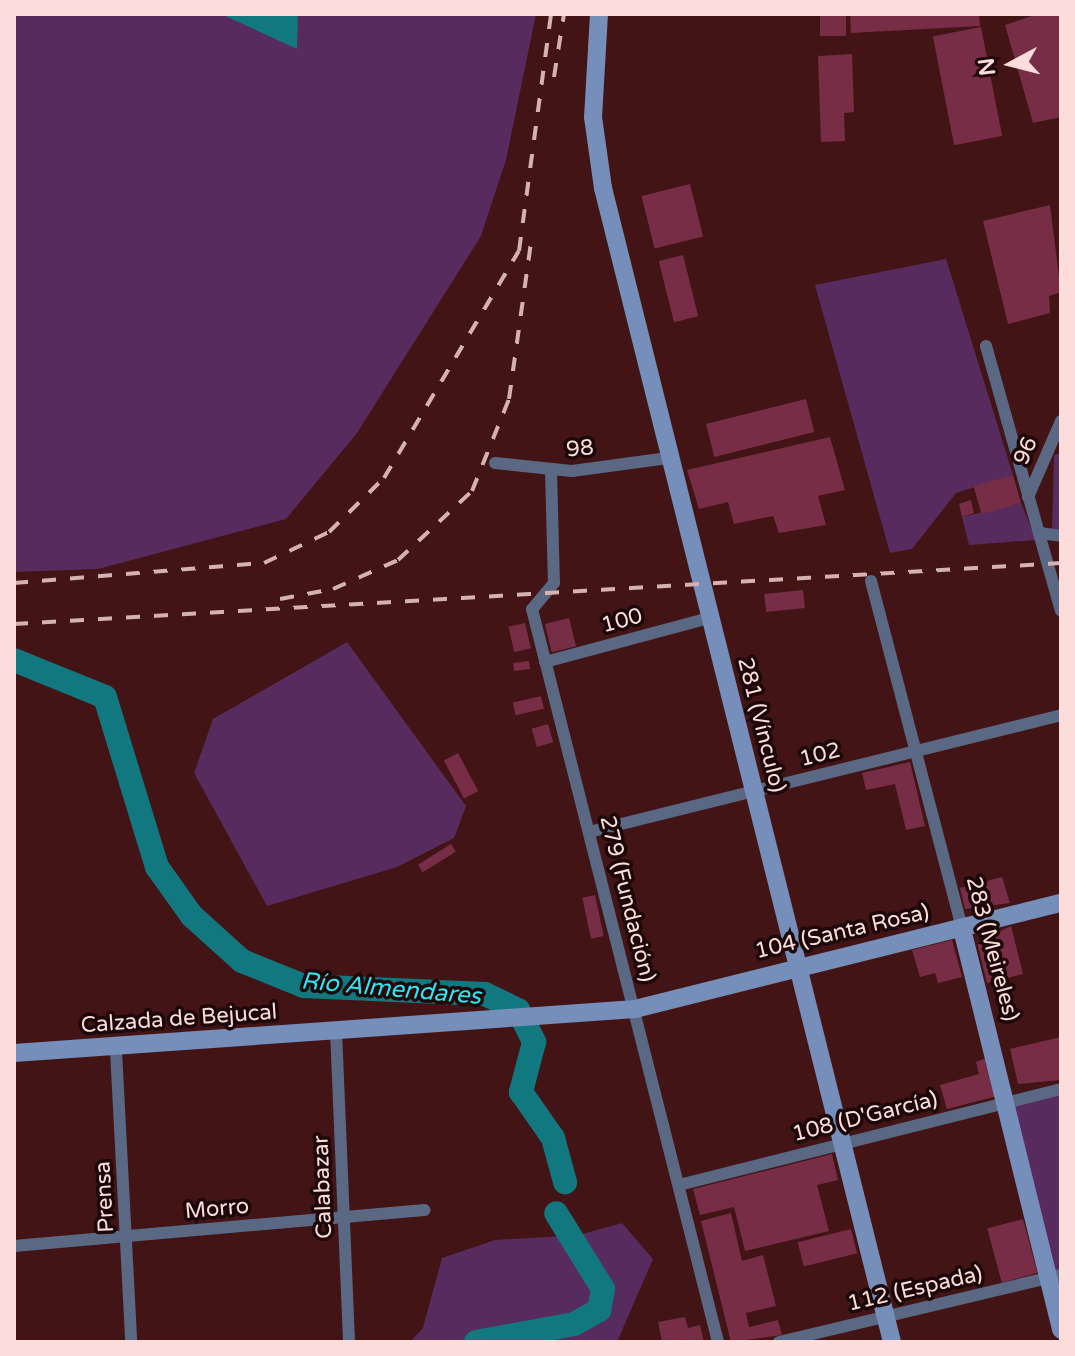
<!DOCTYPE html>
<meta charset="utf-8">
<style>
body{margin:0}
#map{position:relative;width:1075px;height:1356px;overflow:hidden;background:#421415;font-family:"Varela Round",sans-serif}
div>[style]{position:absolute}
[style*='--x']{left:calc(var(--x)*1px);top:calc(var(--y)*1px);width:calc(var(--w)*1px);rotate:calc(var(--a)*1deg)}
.green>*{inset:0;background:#582b5e}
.water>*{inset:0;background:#12787f}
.river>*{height:24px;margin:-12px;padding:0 12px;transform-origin:12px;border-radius:12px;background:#12787f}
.building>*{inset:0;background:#772d45;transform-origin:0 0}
.street>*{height:12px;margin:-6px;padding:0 6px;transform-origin:6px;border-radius:6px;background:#5a6884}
.secondary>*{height:18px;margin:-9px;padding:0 9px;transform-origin:9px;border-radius:9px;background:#768eba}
.rail>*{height:4px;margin-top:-2px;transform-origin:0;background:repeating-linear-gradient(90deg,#d5b2b1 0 14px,transparent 0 28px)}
span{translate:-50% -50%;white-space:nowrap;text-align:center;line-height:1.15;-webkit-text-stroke:7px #1c0808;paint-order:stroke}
.street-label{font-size:22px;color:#fddddb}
.water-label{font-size:24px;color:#2fe5f2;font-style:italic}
.frame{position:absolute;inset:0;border:16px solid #fddddb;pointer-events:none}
.north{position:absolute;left:971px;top:24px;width:80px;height:80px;-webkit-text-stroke:6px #1c0808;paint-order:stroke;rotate:263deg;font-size:22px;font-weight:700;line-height:32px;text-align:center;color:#fddddb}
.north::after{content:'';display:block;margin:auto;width:28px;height:36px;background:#fddddb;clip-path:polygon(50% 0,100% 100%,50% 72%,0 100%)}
</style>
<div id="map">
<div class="green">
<div style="clip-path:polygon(14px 14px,536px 14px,506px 160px,481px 236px,357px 433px,286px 519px,98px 569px,14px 572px)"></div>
<div style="clip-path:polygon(946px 259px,1013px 475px,956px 493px,912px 549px,890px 553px,815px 285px)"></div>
<div style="clip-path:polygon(1061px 453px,1061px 530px,1052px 531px,1054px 455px)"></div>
<div style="clip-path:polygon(1021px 503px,1036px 540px,969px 545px,962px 517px)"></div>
<div style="clip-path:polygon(347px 642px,466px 806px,454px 838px,397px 867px,267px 906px,194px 773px,213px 719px)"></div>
<div style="clip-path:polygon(1061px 1089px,1061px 1275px,1049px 1278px,1007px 1101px)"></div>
<div style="clip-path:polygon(622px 1223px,653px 1259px,617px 1342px,410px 1342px,423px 1328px,442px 1258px,495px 1240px,579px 1235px)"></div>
</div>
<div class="water">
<div style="clip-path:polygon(221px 14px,298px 14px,297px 49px)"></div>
</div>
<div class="river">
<div style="--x:14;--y:660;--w:98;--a:22.1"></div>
<div style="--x:105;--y:697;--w:178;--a:73"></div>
<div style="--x:157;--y:867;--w:60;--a:54.5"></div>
<div style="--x:192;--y:916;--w:67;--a:42"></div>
<div style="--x:242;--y:961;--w:67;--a:22"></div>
<div style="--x:304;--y:986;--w:181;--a:2.5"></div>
<div style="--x:485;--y:994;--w:37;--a:26"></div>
<div style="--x:518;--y:1010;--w:36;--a:63"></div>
<div style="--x:534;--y:1042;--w:52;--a:104.6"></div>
<div style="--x:521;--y:1092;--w:56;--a:55.2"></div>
<div style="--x:553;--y:1138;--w:46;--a:74.7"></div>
<div style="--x:476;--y:1342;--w:100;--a:-10.4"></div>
<div style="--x:574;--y:1324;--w:29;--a:-29"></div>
<div style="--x:599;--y:1310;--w:21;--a:-79"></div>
<div style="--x:603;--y:1289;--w:89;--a:-121.7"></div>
</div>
<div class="building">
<div style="left:820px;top:14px;width:26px;height:22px"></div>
<div style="clip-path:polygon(850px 14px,979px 14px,980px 26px,851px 33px)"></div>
<div style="clip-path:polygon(1038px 14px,1061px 14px,1061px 117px,1033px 123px,1005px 25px)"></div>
<div style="left:981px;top:27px;width:111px;height:49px;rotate:79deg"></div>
<div style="clip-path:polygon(852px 54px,854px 112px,844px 113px,845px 141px,821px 142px,818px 56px)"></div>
<div style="left:690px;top:184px;width:54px;height:50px;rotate:76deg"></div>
<div style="clip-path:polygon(1050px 205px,1061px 292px,1049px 296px,1050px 313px,1008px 324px,983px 221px)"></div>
<div style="left:683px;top:255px;width:63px;height:25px;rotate:76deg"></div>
<div style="left:806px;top:399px;width:34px;height:103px;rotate:76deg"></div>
<div style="clip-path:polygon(830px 437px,845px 490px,818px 496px,826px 525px,779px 533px,773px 516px,734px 524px,728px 502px,699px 509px,687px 470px)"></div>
<div style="left:1013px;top:475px;width:29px;height:41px;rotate:74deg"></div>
<div style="clip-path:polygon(971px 500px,974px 513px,962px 517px,959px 504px)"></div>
<div style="left:803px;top:590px;width:18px;height:39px;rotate:84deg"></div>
<div style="left:569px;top:618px;width:29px;height:25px;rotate:76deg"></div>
<div style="left:525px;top:623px;width:26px;height:17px;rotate:77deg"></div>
<div style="left:529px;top:661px;width:8px;height:16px;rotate:83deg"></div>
<div style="left:541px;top:696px;width:13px;height:29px;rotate:77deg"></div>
<div style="left:548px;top:724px;width:19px;height:17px;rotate:74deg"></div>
<div style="left:458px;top:753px;width:43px;height:16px;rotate:62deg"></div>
<div style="clip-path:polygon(910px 762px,925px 826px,906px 830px,895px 784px,866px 790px,862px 773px)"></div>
<div style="left:451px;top:844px;width:9px;height:39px;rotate:58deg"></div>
<div style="clip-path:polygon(1002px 877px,1010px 903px,965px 909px,960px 888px)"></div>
<div style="left:595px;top:895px;width:42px;height:13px;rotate:78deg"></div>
<div style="clip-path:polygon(1011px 926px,1023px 974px,987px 983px,977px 942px)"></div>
<div style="clip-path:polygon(952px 940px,962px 977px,938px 983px,935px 973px,920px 977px,912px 950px)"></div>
<div style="clip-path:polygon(1061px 1037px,1061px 1080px,1018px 1084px,1010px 1049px)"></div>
<div style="clip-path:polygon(986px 1058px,997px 1096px,947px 1109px,940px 1085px,979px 1074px,976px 1062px)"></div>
<div style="clip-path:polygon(832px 1154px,838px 1180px,817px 1185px,829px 1231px,745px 1251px,734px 1207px,700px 1215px,693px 1189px)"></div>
<div style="clip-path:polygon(731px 1213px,742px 1261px,763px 1255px,776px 1306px,746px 1313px,749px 1327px,778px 1320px,782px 1335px,731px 1342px,701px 1221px)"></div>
<div style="left:1023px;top:1219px;width:56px;height:37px;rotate:75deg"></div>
<div style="left:851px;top:1229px;width:25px;height:55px;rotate:76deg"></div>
<div style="clip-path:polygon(685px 1317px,688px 1328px,700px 1325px,704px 1342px,662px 1342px,658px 1322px)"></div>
</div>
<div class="street">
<div style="--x:986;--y:346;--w:275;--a:74.2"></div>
<div style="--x:495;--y:463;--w:77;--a:5.9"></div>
<div style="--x:572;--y:471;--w:97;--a:-7.7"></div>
<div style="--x:551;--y:471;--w:112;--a:88.5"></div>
<div style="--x:554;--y:583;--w:34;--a:130"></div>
<div style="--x:532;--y:609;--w:756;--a:75.76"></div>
<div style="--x:1028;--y:497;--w:83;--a:-66.5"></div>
<div style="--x:1040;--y:533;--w:21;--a:8"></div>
<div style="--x:871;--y:581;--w:360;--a:75.3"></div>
<div style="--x:545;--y:662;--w:170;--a:-15"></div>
<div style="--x:589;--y:832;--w:486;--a:-13.9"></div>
<div style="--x:336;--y:1031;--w:311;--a:87.6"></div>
<div style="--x:116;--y:1051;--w:291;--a:87"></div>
<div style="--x:679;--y:1185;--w:394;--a:-14.1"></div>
<div style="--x:14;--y:1246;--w:412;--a:-5"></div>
<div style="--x:779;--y:1342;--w:290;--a:-13.4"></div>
</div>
<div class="secondary">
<div style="--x:599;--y:14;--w:103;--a:93.3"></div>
<div style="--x:593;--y:117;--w:72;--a:82"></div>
<div style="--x:603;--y:188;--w:1190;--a:75.94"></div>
<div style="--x:962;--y:929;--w:413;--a:76.1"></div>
<div style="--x:14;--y:1053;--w:623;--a:-4.05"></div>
<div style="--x:635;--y:1009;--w:439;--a:-14"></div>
</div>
<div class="rail">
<div style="--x:554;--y:77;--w:64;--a:-81"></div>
<div style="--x:14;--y:583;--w:251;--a:-4.6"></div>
<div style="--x:264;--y:563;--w:72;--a:-25.5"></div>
<div style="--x:329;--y:532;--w:77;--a:-44.5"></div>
<div style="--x:384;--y:478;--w:264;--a:-59.3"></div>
<div style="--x:519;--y:251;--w:239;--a:-82.3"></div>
<div style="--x:280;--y:599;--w:54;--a:-10.7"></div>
<div style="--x:333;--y:589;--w:71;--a:-24"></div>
<div style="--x:398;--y:560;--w:101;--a:-43"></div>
<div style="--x:472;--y:491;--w:99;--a:-68.1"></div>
<div style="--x:509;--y:399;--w:165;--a:-82"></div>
<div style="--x:14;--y:624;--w:1049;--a:-3.33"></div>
</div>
<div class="street-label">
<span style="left:580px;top:449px;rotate:-5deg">98</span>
<span style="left:1026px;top:451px;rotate:-66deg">96</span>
<span style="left:622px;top:621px;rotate:-15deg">100</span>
<span style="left:761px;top:725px;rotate:76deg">281 (Vínculo)</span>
<span style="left:820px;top:755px;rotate:-14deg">102</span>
<span style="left:627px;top:899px;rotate:76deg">279 (Fundación)</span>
<span style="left:842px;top:932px;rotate:-13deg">104 (Santa Rosa)</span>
<span style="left:992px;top:949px;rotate:75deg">283 (Meireles)</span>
<span style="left:179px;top:1019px;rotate:-4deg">Calzada de Bejucal</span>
<span style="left:865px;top:1117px;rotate:-14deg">108 (D'García)</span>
<span style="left:323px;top:1187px;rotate:-92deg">Calabazar</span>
<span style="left:105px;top:1197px;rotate:-93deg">Prensa</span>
<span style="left:217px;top:1209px;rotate:-5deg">Morro</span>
<span style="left:915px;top:1289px;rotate:-13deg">112 (Espada)</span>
</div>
<div class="water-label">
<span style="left:391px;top:989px;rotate:5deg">Río Almendares</span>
</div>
<div class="frame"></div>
<div class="north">N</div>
</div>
